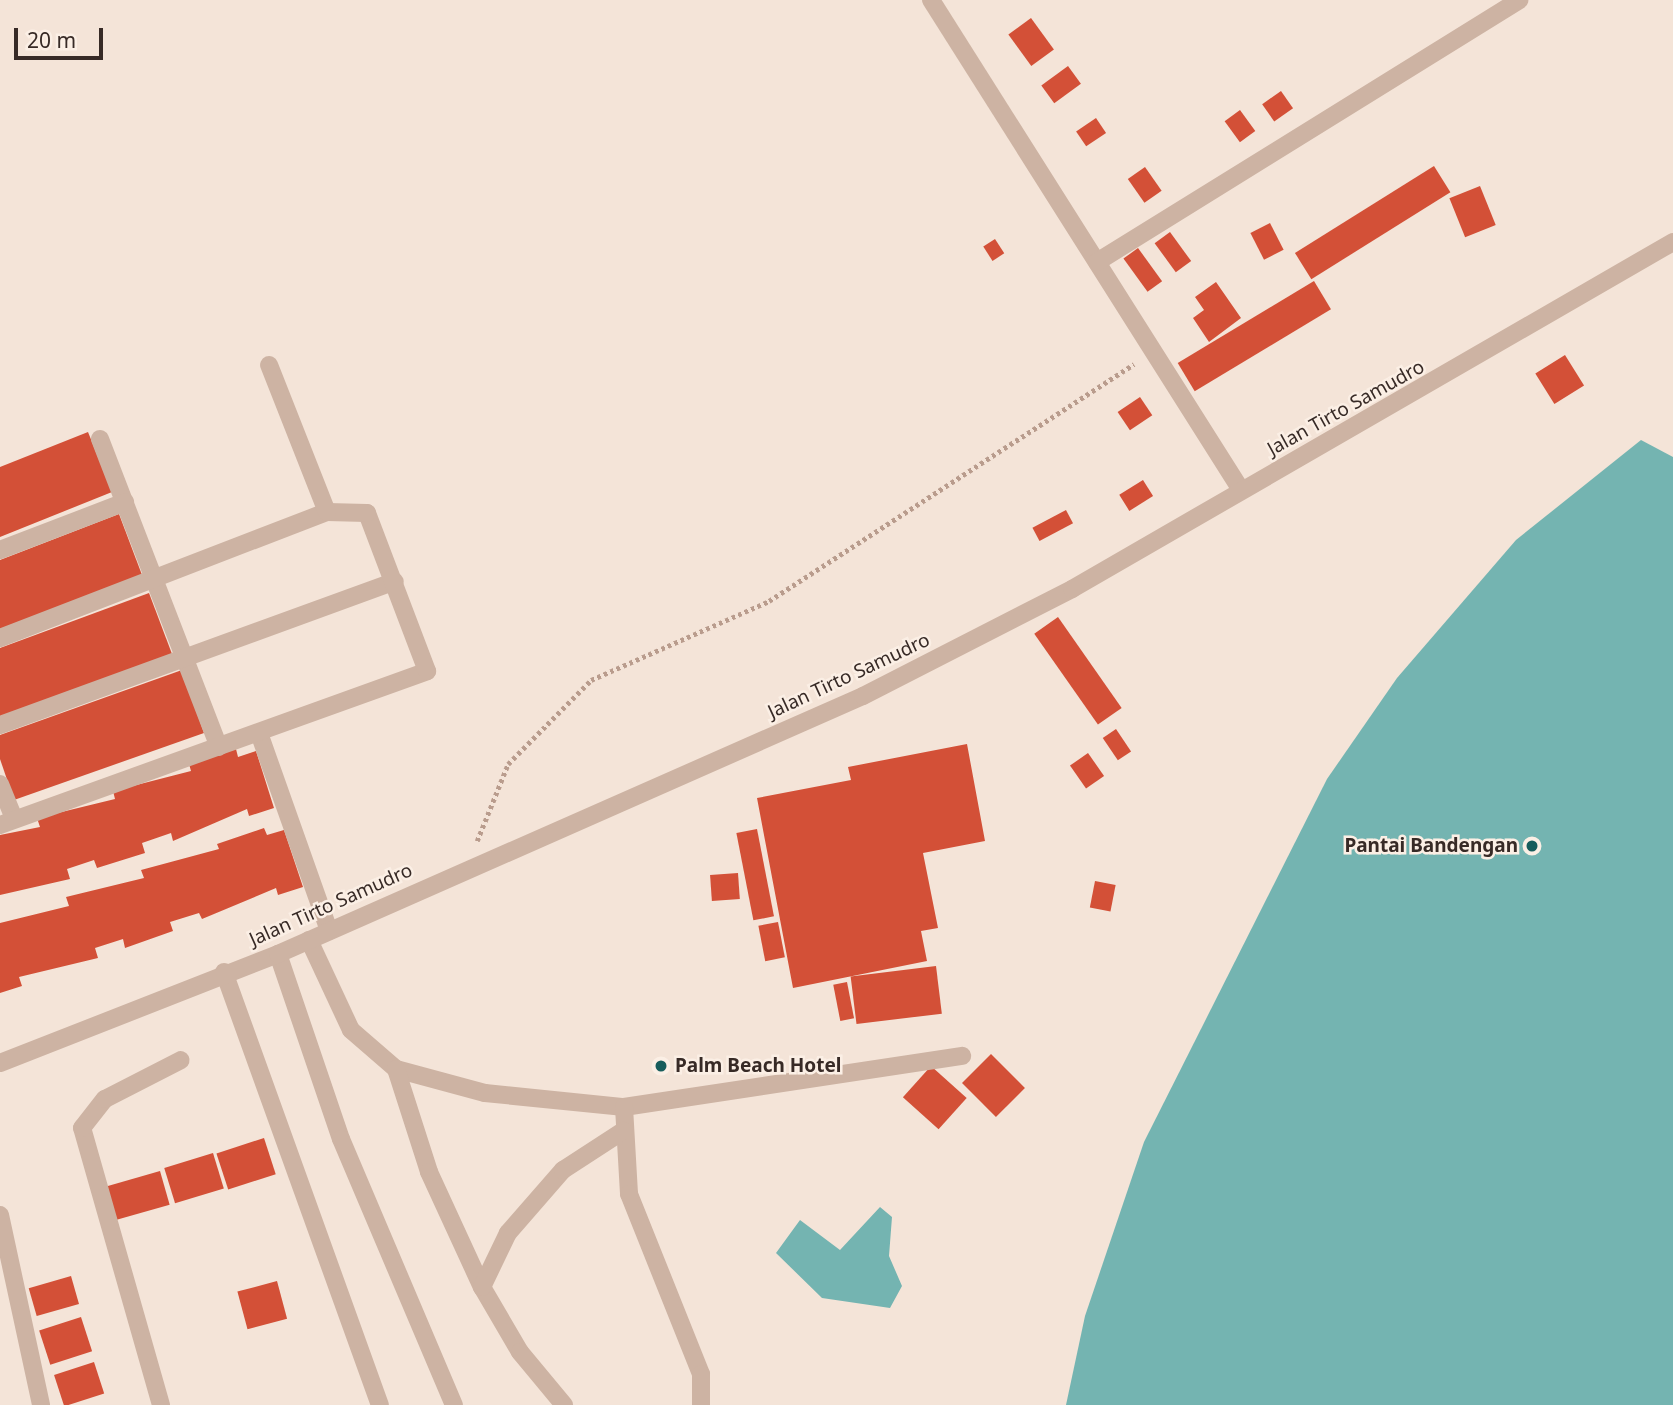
<!DOCTYPE html>
<style>
body{margin:0}
#map{position:relative;width:1673px;height:1405px;overflow:hidden;background:#f4e4d8;font-family:"Noto Sans",sans-serif}
div>[style]{position:absolute}
[style*='--x']{left:calc(var(--x)*1px);top:calc(var(--y)*1px);width:calc(var(--w)*1px);rotate:calc(var(--a)*1deg)}
.water>*{inset:0;background:#74b4b1}
.building>*{inset:0;background:#d35037;transform-origin:0 0}
.path>*{height:4.5px;margin-top:-2.25px;transform-origin:0;background:repeating-linear-gradient(90deg,#b99c8d 0 3.5px,transparent 0 7px)}
.minor>*{height:18px;margin:-9px;padding:0 9px;transform-origin:9px;border-radius:9px;background:#cdb3a3}
.dots>*{width:19px;height:19px;translate:-50% -50%;box-sizing:border-box;border:4px solid #fbefe5;border-radius:50%}
span{translate:-50% -50%;white-space:nowrap;text-align:center;line-height:1.15;-webkit-text-stroke:5px #fbefe5;paint-order:stroke}
.street-label{font-size:19px;color:#372a26}
.poi-label{font-size:19px;color:#372a26;font-weight:700}
.right{translate:-100% -50%;text-align:right}
.left{translate:0 -50%;text-align:left}
.scale{position:absolute;left:14px;top:28px;width:89px;height:32px;box-sizing:border-box;border:4px solid #372a26;border-top:0;padding-left:9px;font-size:21px;line-height:24px;white-space:nowrap;color:#372a26;-webkit-text-stroke:5px #fbefe5;paint-order:stroke}
</style>
<div id="map">
<div class="water">
<div style="clip-path:polygon(1641px 440px,1673px 457px,1673px 1405px,1066px 1405px,1085px 1316px,1144px 1142px,1327px 779px,1397px 678px,1516px 540px)"></div>
<div style="clip-path:polygon(880px 1207px,892px 1217px,889px 1256px,902px 1286px,890px 1308px,822px 1298px,776px 1253px,800px 1220px,840px 1250px)"></div>
</div>
<div class="building">
<div style="left:1031px;top:18px;width:39px;height:28px;rotate:54deg"></div>
<div style="left:1068px;top:66px;width:22px;height:33px;rotate:54deg"></div>
<div style="left:1281px;top:91px;width:21px;height:23px;rotate:55deg"></div>
<div style="left:1240px;top:110px;width:26px;height:19px;rotate:54deg"></div>
<div style="left:1096px;top:118px;width:18px;height:24px;rotate:56deg"></div>
<div style="left:1434px;top:166px;width:31px;height:164px;rotate:58deg"></div>
<div style="left:1145px;top:167px;width:29px;height:21px;rotate:55deg"></div>
<div style="left:1480px;top:186px;width:42px;height:33px;rotate:68deg"></div>
<div style="left:1270px;top:223px;width:30px;height:22px;rotate:63deg"></div>
<div style="left:1170px;top:232px;width:36px;height:19px;rotate:54deg"></div>
<div style="left:995px;top:239px;width:17px;height:14px;rotate:57deg"></div>
<div style="left:1138px;top:248px;width:41px;height:18px;rotate:54deg"></div>
<div style="left:1314px;top:281px;width:33px;height:159px;rotate:59deg"></div>
<div style="clip-path:polygon(1216px 282px,1241px 318px,1209px 342px,1193px 318px,1204px 310px,1195px 297px)"></div>
<div style="left:1565px;top:355px;width:36px;height:35px;rotate:58deg"></div>
<div style="left:1140px;top:397px;width:22px;height:27px;rotate:56deg"></div>
<div style="clip-path:polygon(88px 432px,112px 492px,0 537px,0 467px)"></div>
<div style="left:1143px;top:480px;width:19px;height:28px;rotate:58deg"></div>
<div style="left:1066px;top:510px;width:15px;height:38px;rotate:62deg"></div>
<div style="clip-path:polygon(119px 514px,142px 575px,0 629px,0 560px)"></div>
<div style="clip-path:polygon(149px 593px,172px 654px,0 718px,0 648px)"></div>
<div style="left:1058px;top:617px;width:111px;height:29px;rotate:55deg"></div>
<div style="clip-path:polygon(182px 670px,204px 733px,14px 800px,0 759px,0 735px)"></div>
<div style="left:1116px;top:729px;width:27px;height:16px;rotate:56deg"></div>
<div style="clip-path:polygon(967px 744px,985px 841px,923px 853px,938px 928px,921px 931px,927px 961px,793px 988px,757px 798px,851px 780px,848px 767px)"></div>
<div style="clip-path:polygon(236px 749px,238px 757px,256px 751px,274px 808px,249px 816px,247px 809px,173px 841px,171px 833px,142px 843px,145px 853px,97px 868px,94px 860px,67px 869px,70px 879px,0 895px,0 835px,40px 827px,37px 818px,115px 799px,113px 791px,191px 771px,189px 764px)"></div>
<div style="left:1088px;top:753px;width:28px;height:22px;rotate:55deg"></div>
<div style="clip-path:polygon(264px 828px,267px 835px,284px 830px,303px 887px,278px 895px,276px 888px,202px 919px,199px 913px,170px 922px,173px 931px,125px 948px,123px 939px,95px 948px,98px 958px,19px 977px,22px 986px,0 993px,0 923px,69px 906px,66px 897px,144px 878px,141px 870px,219px 849px,217px 844px)"></div>
<div style="left:757px;top:829px;width:89px;height:21px;rotate:79deg"></div>
<div style="left:738px;top:873px;width:26px;height:28px;rotate:86deg"></div>
<div style="left:1095px;top:881px;width:21px;height:27px;rotate:11deg"></div>
<div style="left:778px;top:922px;width:36px;height:20px;rotate:79deg"></div>
<div style="left:936px;top:966px;width:48px;height:86px;rotate:83deg"></div>
<div style="left:847px;top:982px;width:37px;height:14px;rotate:79deg"></div>
<div style="left:991px;top:1054px;width:48px;height:41px;rotate:45deg"></div>
<div style="left:931px;top:1066px;width:48px;height:42px;rotate:42deg"></div>
<div style="left:264px;top:1138px;width:38px;height:50px;rotate:72deg"></div>
<div style="left:213px;top:1153px;width:37px;height:51px;rotate:73deg"></div>
<div style="left:160px;top:1171px;width:35px;height:56px;rotate:74deg"></div>
<div style="left:71px;top:1276px;width:29px;height:44px;rotate:74deg"></div>
<div style="left:277px;top:1281px;width:39px;height:41px;rotate:75deg"></div>
<div style="left:81px;top:1317px;width:36px;height:44px;rotate:72deg"></div>
<div style="left:94px;top:1362px;width:33px;height:42px;rotate:72deg"></div>
</div>
<div class="path">
<div style="--x:477;--y:841;--w:83;--a:-68.1"></div>
<div style="--x:508;--y:764;--w:118;--a:-45.3"></div>
<div style="--x:591;--y:680;--w:195;--a:-23.9"></div>
<div style="--x:769;--y:601;--w:435;--a:-33"></div>
</div>
<div class="minor">
<div style="--x:931;--y:0;--w:580;--a:57.68"></div>
<div style="--x:1097;--y:262;--w:497;--a:-31.8"></div>
<div style="--x:100;--y:439;--w:330;--a:68.9"></div>
<div style="--x:0;--y:550;--w:134;--a:-21"></div>
<div style="--x:0;--y:638;--w:350;--a:-21.1"></div>
<div style="--x:0;--y:725;--w:420;--a:-20"></div>
<div style="--x:259;--y:733;--w:210;--a:70.5"></div>
<div style="--x:0;--y:784;--w:38;--a:68"></div>
<div style="--x:0;--y:825;--w:454;--a:-19.8"></div>
<div style="--x:427;--y:671;--w:169;--a:-110.8"></div>
<div style="--x:367;--y:513;--w:40;--a:-178.6"></div>
<div style="--x:327;--y:512;--w:158;--a:-111.5"></div>
<div style="--x:309;--y:940;--w:99;--a:65"></div>
<div style="--x:351;--y:1030;--w:60;--a:40.9"></div>
<div style="--x:396;--y:1069;--w:92;--a:15.1"></div>
<div style="--x:485;--y:1093;--w:140;--a:5.8"></div>
<div style="--x:624;--y:1107;--w:342;--a:-8.6"></div>
<div style="--x:278;--y:954;--w:195;--a:71.2"></div>
<div style="--x:341;--y:1139;--w:289;--a:67"></div>
<div style="--x:224;--y:972;--w:460;--a:70.2"></div>
<div style="--x:0;--y:1063;--w:299;--a:-21.4"></div>
<div style="--x:278;--y:954;--w:639;--a:-23.8"></div>
<div style="--x:863;--y:696;--w:235;--a:-27.1"></div>
<div style="--x:1072;--y:589;--w:694;--a:-30"></div>
<div style="--x:396;--y:1069;--w:108;--a:72.2"></div>
<div style="--x:429;--y:1172;--w:127;--a:65.3"></div>
<div style="--x:482;--y:1287;--w:75;--a:59.7"></div>
<div style="--x:520;--y:1352;--w:69;--a:50.3"></div>
<div style="--x:624;--y:1107;--w:87;--a:86.7"></div>
<div style="--x:629;--y:1194;--w:194;--a:68.2"></div>
<div style="--x:701;--y:1374;--w:31;--a:90"></div>
<div style="--x:0;--y:1215;--w:194;--a:77.8"></div>
<div style="--x:482;--y:1287;--w:60;--a:-64.3"></div>
<div style="--x:508;--y:1233;--w:84;--a:-48.9"></div>
<div style="--x:563;--y:1170;--w:72;--a:-33"></div>
<div style="--x:161;--y:1405;--w:288;--a:-105.9"></div>
<div style="--x:82;--y:1128;--w:37;--a:-52"></div>
<div style="--x:105;--y:1099;--w:85;--a:-27.2"></div>
</div>
<div class="dots">
<div style="left:1532px;top:846px;background:#175d5c"></div>
<div style="left:661px;top:1066px;background:#175d5c"></div>
</div>
<div class="street-label">
<span style="left:1346px;top:408px;rotate:-29deg">Jalan Tirto Samudro</span>
<span style="left:849px;top:676px;rotate:-25deg">Jalan Tirto Samudro</span>
<span style="left:331px;top:905px;rotate:-24deg">Jalan Tirto Samudro</span>
</div>
<div class="poi-label">
<span class="right" style="left:1518px;top:846px">Pantai Bandengan</span>
<span class="left" style="left:675px;top:1066px">Palm Beach Hotel</span>
</div>
<div class="scale">20 m</div>
</div>
